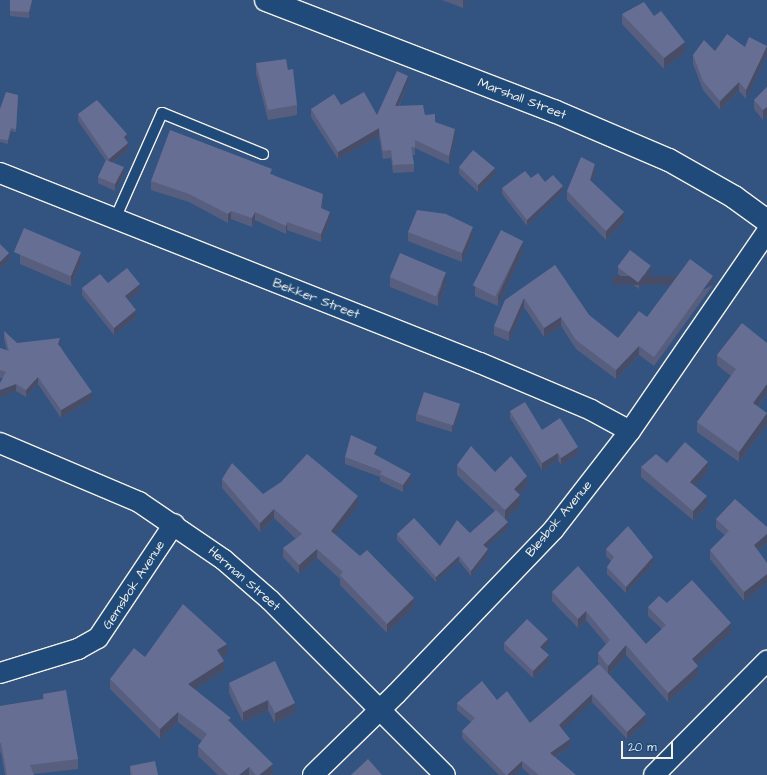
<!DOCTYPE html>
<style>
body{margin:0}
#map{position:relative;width:767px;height:775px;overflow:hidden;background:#335481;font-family:"Architects Daughter",sans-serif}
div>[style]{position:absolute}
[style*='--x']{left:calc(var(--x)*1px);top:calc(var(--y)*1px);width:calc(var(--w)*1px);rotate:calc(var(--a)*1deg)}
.roads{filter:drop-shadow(1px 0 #f4f1e8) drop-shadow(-1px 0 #f4f1e8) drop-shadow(0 1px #f4f1e8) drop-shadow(0 -1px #f4f1e8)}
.service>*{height:10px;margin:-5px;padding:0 5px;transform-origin:5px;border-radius:5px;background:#1f4a7a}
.minor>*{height:20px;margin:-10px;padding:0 10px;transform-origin:10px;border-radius:10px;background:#1f4a7a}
.tertiary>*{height:22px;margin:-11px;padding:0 11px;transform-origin:11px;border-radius:11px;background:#1f4a7a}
.wall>*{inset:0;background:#585f7e}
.shaded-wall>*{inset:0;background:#474d67;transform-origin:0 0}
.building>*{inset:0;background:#666e93;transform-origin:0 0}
span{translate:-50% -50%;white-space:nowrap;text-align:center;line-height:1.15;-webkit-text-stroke:3px #1f4a7a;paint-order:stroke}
.street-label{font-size:13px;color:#f4f1e8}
.scale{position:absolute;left:621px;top:741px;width:52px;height:18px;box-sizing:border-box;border:2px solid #f4f1e8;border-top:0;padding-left:5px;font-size:12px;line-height:14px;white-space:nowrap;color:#f4f1e8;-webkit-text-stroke:3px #1f4a7a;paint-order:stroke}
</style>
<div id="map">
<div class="roads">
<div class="service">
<div style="--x:115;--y:219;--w:116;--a:-66.1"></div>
<div style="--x:162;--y:113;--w:109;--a:22.1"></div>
</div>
<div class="minor">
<div style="--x:0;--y:173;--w:516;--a:21.6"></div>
<div style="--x:480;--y:363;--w:121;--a:22.9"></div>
<div style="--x:591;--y:410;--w:44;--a:28.3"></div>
<div style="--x:0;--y:443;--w:151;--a:23"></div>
<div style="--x:139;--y:502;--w:103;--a:34.3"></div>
<div style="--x:224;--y:560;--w:61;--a:41"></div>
<div style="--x:270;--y:600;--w:247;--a:45"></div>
<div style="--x:0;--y:673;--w:82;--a:-17.1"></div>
<div style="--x:78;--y:649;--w:23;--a:-29"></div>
<div style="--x:98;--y:638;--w:137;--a:-56.3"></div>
<div style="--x:313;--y:775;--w:116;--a:-44.3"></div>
<div style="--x:396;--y:694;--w:228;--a:-46.2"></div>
<div style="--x:554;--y:529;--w:124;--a:-52.2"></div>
<div style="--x:630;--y:431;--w:242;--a:-55.5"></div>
<div style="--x:654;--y:775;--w:161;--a:-45.3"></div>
</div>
<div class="tertiary">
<div style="--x:266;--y:0;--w:309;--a:21.1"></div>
<div style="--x:554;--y:111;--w:125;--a:23.1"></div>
<div style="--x:669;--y:160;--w:75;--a:29.6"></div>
<div style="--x:734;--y:197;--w:41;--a:36"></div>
</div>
</div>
<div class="wall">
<div style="clip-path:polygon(10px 0,32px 0,29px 18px,10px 16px)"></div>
<div style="clip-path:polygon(442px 0,466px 0,463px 8px)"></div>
<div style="clip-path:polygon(622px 14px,654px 16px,685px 52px,664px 69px,622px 24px)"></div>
<div style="clip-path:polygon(745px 47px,767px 55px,746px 99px,739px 91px,720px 110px,703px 90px,693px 64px,693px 55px,715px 51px)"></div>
<div style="clip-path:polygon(256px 63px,288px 70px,297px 105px,297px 115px,268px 120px,256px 73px)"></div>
<div style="clip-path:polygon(408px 83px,399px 106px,425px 115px,455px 137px,449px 164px,415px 148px,415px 155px,412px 155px,414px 164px,414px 172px,393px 173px,391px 158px,383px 159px,379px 136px,338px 159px,311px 117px,311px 109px,341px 105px,377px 115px)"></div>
<div style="clip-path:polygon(767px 87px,767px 116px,763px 120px,754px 109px,754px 100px)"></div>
<div style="clip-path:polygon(18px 95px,16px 132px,11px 131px,8px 144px,0 142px,0 109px)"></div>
<div style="clip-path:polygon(78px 114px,127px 141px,128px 150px,113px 162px,124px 174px,115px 191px,98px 183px,98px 177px,106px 161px,78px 121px)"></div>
<div style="clip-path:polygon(459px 167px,495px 174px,478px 192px,459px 174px)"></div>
<div style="clip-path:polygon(595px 173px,592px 182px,624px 221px,606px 240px,567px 200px,567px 191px)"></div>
<div style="clip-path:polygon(272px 174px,323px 203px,322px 209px,330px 220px,321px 242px,287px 230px,286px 234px,255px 220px,252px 227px,231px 219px,228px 223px,189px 202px,151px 190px,151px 181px)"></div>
<div style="clip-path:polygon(531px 178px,545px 182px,563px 191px,527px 226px,502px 194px,502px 188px)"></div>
<div style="clip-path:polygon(408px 232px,473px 236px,462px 262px,408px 241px)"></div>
<div style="clip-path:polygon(523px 251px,498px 306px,475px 296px,475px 286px)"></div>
<div style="clip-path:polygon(20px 254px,81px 262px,71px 286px,20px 264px)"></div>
<div style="clip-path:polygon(555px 265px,589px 315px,618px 338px,647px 317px,713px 285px,654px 366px,639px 355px,616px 379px,576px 349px,561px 326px,544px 337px,524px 307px,509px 341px,494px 335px,494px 326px)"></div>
<div style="clip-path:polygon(618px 267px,651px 272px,639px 289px,618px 274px)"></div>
<div style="clip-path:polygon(390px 277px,446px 283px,438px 306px,390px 287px)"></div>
<div style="clip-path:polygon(108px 283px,140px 291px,128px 300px,136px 317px,114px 335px,82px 295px,82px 288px)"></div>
<div style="clip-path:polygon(742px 323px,767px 394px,758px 407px,767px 424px,739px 462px,697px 432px,697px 422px,731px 376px,717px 365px,717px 355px)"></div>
<div style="clip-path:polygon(4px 331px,17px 343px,60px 345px,60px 346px,92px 399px,61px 418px,38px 384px,26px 397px,16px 391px,3px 378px,0 378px,0 348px,7px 351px,4px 339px)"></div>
<div style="clip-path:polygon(460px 411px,452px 432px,416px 421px,416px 414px)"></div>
<div style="clip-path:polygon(510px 411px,578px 454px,561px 465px,558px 460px,542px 470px,510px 418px)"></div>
<div style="clip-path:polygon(377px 454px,376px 456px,411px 481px,403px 492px,380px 481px,380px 477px,345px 464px,345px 457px)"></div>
<div style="clip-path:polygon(667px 463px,708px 471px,694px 486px,707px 506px,693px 520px,641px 477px,641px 467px)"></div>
<div style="clip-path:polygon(457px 465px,495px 472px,527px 486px,519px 494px,520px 505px,505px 520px,508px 528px,486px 547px,488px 555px,471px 576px,459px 561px,436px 582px,397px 540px,397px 534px,440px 546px,470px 533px,495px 511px,457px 475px)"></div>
<div style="clip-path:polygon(222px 479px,263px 494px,358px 505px,335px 534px,414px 607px,387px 633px,340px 585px,340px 579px,317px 558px,299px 574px,283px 557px,283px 548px,296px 539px,274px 518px,260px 532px,222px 488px)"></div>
<div style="clip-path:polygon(716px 519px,767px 543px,758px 551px,767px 563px,767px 583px,744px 601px,710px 559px,710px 550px,725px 535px,716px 528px)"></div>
<div style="clip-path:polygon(606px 549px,653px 564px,626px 593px,607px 574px,607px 567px,611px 561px,606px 556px)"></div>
<div style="clip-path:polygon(552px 592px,646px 644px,662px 629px,648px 616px,648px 607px,667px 603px,731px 632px,696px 664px,698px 675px,668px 702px,626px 655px,609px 674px,646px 722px,627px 739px,592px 702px,562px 729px,570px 746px,555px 757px,576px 775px,530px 775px,522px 768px,515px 775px,499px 775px,462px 738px,462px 731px,471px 722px,457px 710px,457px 703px,497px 700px,530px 723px,600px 664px,598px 663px,598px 653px,606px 644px,586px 620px,578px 628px,552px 601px)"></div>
<div style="clip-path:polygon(504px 643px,548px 646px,543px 650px,549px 662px,533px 678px,504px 650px)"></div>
<div style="clip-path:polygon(227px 654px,222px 657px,224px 670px,195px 689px,231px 723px,273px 774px,271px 775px,218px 775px,198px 756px,198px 746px,202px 741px,178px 722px,160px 739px,110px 689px,110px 679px,145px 657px)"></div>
<div style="clip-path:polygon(275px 661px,295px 713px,275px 723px,268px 710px,243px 722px,229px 693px,229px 683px)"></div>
<div style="clip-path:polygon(43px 694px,78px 759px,78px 769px,33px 774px,34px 775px,5px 775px,1px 752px,0 753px,0 706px,43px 699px)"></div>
<div style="clip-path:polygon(130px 766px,158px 775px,130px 775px)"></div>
</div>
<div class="shaded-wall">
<div style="clip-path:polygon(32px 0,29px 18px,29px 12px)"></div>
<div style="clip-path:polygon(463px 0,466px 0,463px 8px)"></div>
<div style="clip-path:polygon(685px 42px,685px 52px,664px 69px,664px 58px)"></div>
<div style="clip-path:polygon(767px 46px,767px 55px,746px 99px,746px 90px)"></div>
<div style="clip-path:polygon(408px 76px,408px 83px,395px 114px,395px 106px)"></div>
<div style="clip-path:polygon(739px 82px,739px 91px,720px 110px,720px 101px)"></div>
<div style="clip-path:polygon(767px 107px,767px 116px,763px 120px,763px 110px)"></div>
<div style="clip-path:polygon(11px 128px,11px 131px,8px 144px,8px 140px)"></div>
<div style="clip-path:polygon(379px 128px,379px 136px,338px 159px,338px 152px)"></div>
<div style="clip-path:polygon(455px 129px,455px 137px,449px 164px,449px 156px)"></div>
<div style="clip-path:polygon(127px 134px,127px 141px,124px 144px,124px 137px)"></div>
<div style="clip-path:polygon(128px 143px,128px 150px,109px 165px,109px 159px)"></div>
<div style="clip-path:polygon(595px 164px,595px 173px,590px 188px,590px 180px)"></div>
<div style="clip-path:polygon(124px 167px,124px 174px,115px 191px,115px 184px)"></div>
<div style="clip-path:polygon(495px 168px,495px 174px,478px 192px,478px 185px)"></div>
<div style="clip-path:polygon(563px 186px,563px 191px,527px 226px,527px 220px)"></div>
<div style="clip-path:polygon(323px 194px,323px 203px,321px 217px,321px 208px)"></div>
<div style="clip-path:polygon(231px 211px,231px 219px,228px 223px,228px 214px)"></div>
<div style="clip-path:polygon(255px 212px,255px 220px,252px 227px,252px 218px)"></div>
<div style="clip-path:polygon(330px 212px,330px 220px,321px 242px,321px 234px)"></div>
<div style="clip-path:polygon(624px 212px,624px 221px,606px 240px,606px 231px)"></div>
<div style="clip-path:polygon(287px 222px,287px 230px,286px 234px,286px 226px)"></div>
<div style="clip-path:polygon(473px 227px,473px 236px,462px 262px,462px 253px)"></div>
<div style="clip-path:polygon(523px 241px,523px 251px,498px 306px,498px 296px)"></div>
<div style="clip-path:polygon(81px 252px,81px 262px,71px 286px,71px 276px)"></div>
<div style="clip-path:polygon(9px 253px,9px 260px,0 269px,0 262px)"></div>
<div style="clip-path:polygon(651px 266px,651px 272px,639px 289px,639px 282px)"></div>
<div style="clip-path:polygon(446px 273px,446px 283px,438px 306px,438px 296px)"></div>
<div style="left:713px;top:276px;width:9px;height:100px;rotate:90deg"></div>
<div style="clip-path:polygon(140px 284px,140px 291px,125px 303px,125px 296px)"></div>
<div style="clip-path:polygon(524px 298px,524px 307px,509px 341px,509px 332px)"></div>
<div style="clip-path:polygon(136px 310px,136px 317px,114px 335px,114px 328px)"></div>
<div style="clip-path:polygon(561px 317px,561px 326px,544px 337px,544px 328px)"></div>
<div style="clip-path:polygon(60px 338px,60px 345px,58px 351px,58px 344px)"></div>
<div style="clip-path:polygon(639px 346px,639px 355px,616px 379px,616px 370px)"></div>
<div style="clip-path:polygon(38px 377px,38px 384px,26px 397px,26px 390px)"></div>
<div style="clip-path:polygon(16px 384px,16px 391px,0 397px,0 390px)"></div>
<div style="clip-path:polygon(767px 384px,767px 394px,753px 413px,753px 403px)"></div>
<div style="clip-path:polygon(92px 392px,92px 399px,61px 418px,61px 410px)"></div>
<div style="clip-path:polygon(460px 404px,460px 411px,452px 432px,452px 425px)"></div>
<div style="clip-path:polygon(767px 413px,767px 424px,739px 462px,739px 452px)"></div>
<div style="clip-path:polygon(377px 447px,377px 454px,374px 461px,374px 454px)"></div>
<div style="clip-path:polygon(578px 447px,578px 454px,561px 465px,561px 458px)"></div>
<div style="clip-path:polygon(558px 453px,558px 460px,542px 470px,542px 463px)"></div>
<div style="clip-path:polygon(708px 462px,708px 471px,690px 491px,690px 482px)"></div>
<div style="clip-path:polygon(411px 474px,411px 481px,403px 492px,403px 485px)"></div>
<div style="clip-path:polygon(527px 476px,527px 486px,514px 500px,514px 489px)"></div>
<div style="clip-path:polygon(520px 495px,520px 505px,505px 520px,505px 510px)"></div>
<div style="clip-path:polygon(358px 496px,358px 505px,331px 540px,331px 531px)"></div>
<div style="clip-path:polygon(707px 496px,707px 506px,693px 520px,693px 511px)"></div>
<div style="clip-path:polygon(274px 509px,274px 518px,260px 532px,260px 523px)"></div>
<div style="clip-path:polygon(508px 522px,508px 528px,483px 550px,483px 545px)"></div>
<div style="clip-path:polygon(767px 534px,767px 543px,754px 554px,754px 545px)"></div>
<div style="clip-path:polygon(317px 549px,317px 558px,299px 574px,299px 565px)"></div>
<div style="clip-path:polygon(488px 549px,488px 555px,471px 576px,471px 571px)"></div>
<div style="clip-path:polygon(459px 556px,459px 561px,436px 582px,436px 577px)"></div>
<div style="clip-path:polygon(653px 557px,653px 564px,626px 593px,626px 587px)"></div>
<div style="clip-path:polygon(767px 574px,767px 583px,744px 601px,744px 592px)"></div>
<div style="clip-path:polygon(414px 598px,414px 607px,387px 633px,387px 624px)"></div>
<div style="clip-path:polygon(586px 611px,586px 620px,578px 628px,578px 619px)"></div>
<div style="clip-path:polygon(731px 623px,731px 632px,692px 668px,692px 659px)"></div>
<div style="clip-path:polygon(548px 639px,548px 646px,540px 654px,540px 647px)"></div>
<div style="clip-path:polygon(227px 644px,227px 654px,217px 660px,217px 650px)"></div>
<div style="clip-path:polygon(626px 645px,626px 655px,608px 675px,608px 666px)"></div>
<div style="clip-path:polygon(549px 655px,549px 662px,533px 678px,533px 671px)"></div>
<div style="clip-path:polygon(224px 661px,224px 670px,188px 694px,188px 684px)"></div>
<div style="clip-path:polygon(698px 666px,698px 675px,668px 702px,668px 693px)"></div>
<div style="clip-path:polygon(592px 694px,592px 702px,559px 733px,559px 725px)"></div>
<div style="clip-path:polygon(268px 700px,268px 710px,243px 722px,243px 712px)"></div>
<div style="clip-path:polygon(295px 703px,295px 713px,275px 723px,275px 713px)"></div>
<div style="clip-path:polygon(178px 712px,178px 722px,160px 739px,160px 729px)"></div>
<div style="clip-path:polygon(646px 714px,646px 722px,627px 739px,627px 732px)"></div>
<div style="clip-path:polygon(231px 718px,231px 728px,228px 720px)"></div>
<div style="clip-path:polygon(570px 739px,570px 746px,550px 760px,550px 753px)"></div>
<div style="clip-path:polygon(522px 761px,522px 768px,515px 775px,507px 775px)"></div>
<div style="clip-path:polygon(273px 764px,273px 774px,271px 775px,259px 775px)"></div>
<div style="clip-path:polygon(249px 767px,249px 775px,239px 775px)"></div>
</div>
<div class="building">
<div style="clip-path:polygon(10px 0,32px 0,29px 12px,10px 11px)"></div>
<div style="clip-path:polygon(644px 2px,654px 16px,661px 11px,685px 42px,664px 58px,622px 14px)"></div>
<div style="clip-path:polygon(727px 34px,745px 47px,749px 37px,767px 46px,746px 90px,739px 82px,720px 101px,703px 81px,693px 55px,704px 40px,715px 51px)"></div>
<div style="clip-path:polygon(286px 59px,288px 70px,293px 69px,297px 105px,268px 110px,256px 63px)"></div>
<div style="clip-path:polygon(397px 71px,408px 76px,395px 106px,423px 105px,425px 115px,435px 114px,435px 122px,455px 129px,449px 156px,415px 140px,415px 147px,411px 147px,414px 164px,393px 165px,391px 150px,383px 151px,379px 128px,338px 152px,311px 109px,334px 94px,341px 105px,364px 92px,377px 115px)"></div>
<div style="clip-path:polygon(767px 87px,767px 107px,763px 110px,754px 100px)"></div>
<div style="clip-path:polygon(6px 92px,18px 95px,16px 129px,11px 128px,8px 140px,0 139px,0 109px)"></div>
<div style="clip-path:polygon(97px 100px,127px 134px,124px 137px,128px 143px,109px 159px,78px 114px)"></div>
<div style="clip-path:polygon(170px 130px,272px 169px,270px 174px,323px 194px,321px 208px,330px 212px,321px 234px,287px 222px,286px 226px,255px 212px,252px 218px,231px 211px,228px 214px,189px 194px,151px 181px)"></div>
<div style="clip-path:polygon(473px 150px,495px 168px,478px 185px,459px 167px)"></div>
<div style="clip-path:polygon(581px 157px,595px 164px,590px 180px,624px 212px,606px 231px,567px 191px)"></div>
<div style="clip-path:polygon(106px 160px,124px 167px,115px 184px,98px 177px)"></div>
<div style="clip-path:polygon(525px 171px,531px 178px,538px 173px,545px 182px,553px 175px,563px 186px,527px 220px,502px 188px)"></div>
<div style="clip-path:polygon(417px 210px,446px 214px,473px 227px,462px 253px,408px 232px)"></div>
<div style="left:24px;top:228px;width:62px;height:26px;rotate:23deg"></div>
<div style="left:501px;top:230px;width:25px;height:62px;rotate:27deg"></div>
<div style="clip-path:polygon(0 244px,9px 253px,0 262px)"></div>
<div style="left:630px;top:250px;width:26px;height:21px;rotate:37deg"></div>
<div style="left:400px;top:253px;width:50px;height:26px;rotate:23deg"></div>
<div style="clip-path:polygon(690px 259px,713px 276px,654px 357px,639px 346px,616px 370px,576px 340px,561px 317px,544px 328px,524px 298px,509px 332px,494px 326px,505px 300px,555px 265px,589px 315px,618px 338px,639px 311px,647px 317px)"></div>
<div style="clip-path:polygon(127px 268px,140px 284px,125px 296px,136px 310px,114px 328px,82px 288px,100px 274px,108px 283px)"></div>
<div style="clip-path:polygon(742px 323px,767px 343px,767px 384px,753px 403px,767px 413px,739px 452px,697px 422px,736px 369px,717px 355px)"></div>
<div style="clip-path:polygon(4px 331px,17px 343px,60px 338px,58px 344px,92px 392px,61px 410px,38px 377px,26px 390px,16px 384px,0 390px,0 383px,6px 372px,0 370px,0 348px,9px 351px)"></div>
<div style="left:424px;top:392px;width:38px;height:23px;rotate:18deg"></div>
<div style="clip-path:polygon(525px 402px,542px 430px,560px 418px,578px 447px,561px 458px,558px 453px,542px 463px,510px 411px)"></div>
<div style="clip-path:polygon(351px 435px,377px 447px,374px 454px,411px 474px,403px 485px,380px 474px,382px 471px,345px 457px)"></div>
<div style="clip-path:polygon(685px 442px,708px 462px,690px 482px,707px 496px,693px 511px,641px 467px,656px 454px,667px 463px)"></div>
<div style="clip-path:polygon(471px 446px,495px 472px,511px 456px,527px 476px,514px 489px,520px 495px,505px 510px,457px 465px)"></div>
<div style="clip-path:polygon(307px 454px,358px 496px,331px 531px,360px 556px,367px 550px,414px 598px,387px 624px,340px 575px,343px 572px,317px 549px,299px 565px,283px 548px,302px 534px,274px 509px,260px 523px,222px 479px,232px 463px,263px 494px,281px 482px)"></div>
<div style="clip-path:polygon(735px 499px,767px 527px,767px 534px,754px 545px,767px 563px,767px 574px,744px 592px,710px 550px,729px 531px,716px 519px)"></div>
<div style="clip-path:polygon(496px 510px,508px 522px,483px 545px,488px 549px,471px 571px,459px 556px,436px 577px,397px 534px,414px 518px,440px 546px,457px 520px,470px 533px)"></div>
<div style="clip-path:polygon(628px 526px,653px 557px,626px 587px,607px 567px,614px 557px,606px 549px)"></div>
<div style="clip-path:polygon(578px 566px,646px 644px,666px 625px,648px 607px,659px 596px,667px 603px,692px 580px,731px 623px,692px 659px,698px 666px,668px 693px,626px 645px,608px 666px,598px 653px,610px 640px,586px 611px,578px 619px,552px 592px)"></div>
<div style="clip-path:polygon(183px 604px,227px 644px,217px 650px,224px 661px,188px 684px,231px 718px,228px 720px,273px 764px,259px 775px,256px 775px,249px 767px,239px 775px,228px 775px,198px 746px,207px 734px,178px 712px,160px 729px,110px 679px,134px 648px,145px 657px)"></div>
<div style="clip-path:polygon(527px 619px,548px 639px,540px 647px,549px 655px,533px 671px,504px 643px)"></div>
<div style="clip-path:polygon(275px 661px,295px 703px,275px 713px,268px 700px,243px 712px,229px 683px)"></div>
<div style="clip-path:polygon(599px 664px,646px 714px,627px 732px,592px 694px,559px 725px,570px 739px,550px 753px,576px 775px,539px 775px,522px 761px,507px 775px,506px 775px,462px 731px,475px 718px,457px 703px,482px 681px,497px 700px,507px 691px,530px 723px)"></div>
<div style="clip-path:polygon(66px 690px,78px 759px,30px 765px,34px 775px,7px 775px,1px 743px,0 743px,0 706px,44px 699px,43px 694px)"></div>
<div style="clip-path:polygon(368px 759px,382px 775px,351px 775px)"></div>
<div style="clip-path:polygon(155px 761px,158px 775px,132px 775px,130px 766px)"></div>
</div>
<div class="street-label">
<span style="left:522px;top:99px;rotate:21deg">Marshall Street</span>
<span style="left:316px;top:299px;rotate:21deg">Bekker Street</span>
<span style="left:559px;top:519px;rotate:-50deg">Blesbok Avenue</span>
<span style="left:244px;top:579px;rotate:41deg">Herman Street</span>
<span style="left:134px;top:585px;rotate:-57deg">Gemsbok Avenue</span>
</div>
<div class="scale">20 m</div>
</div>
